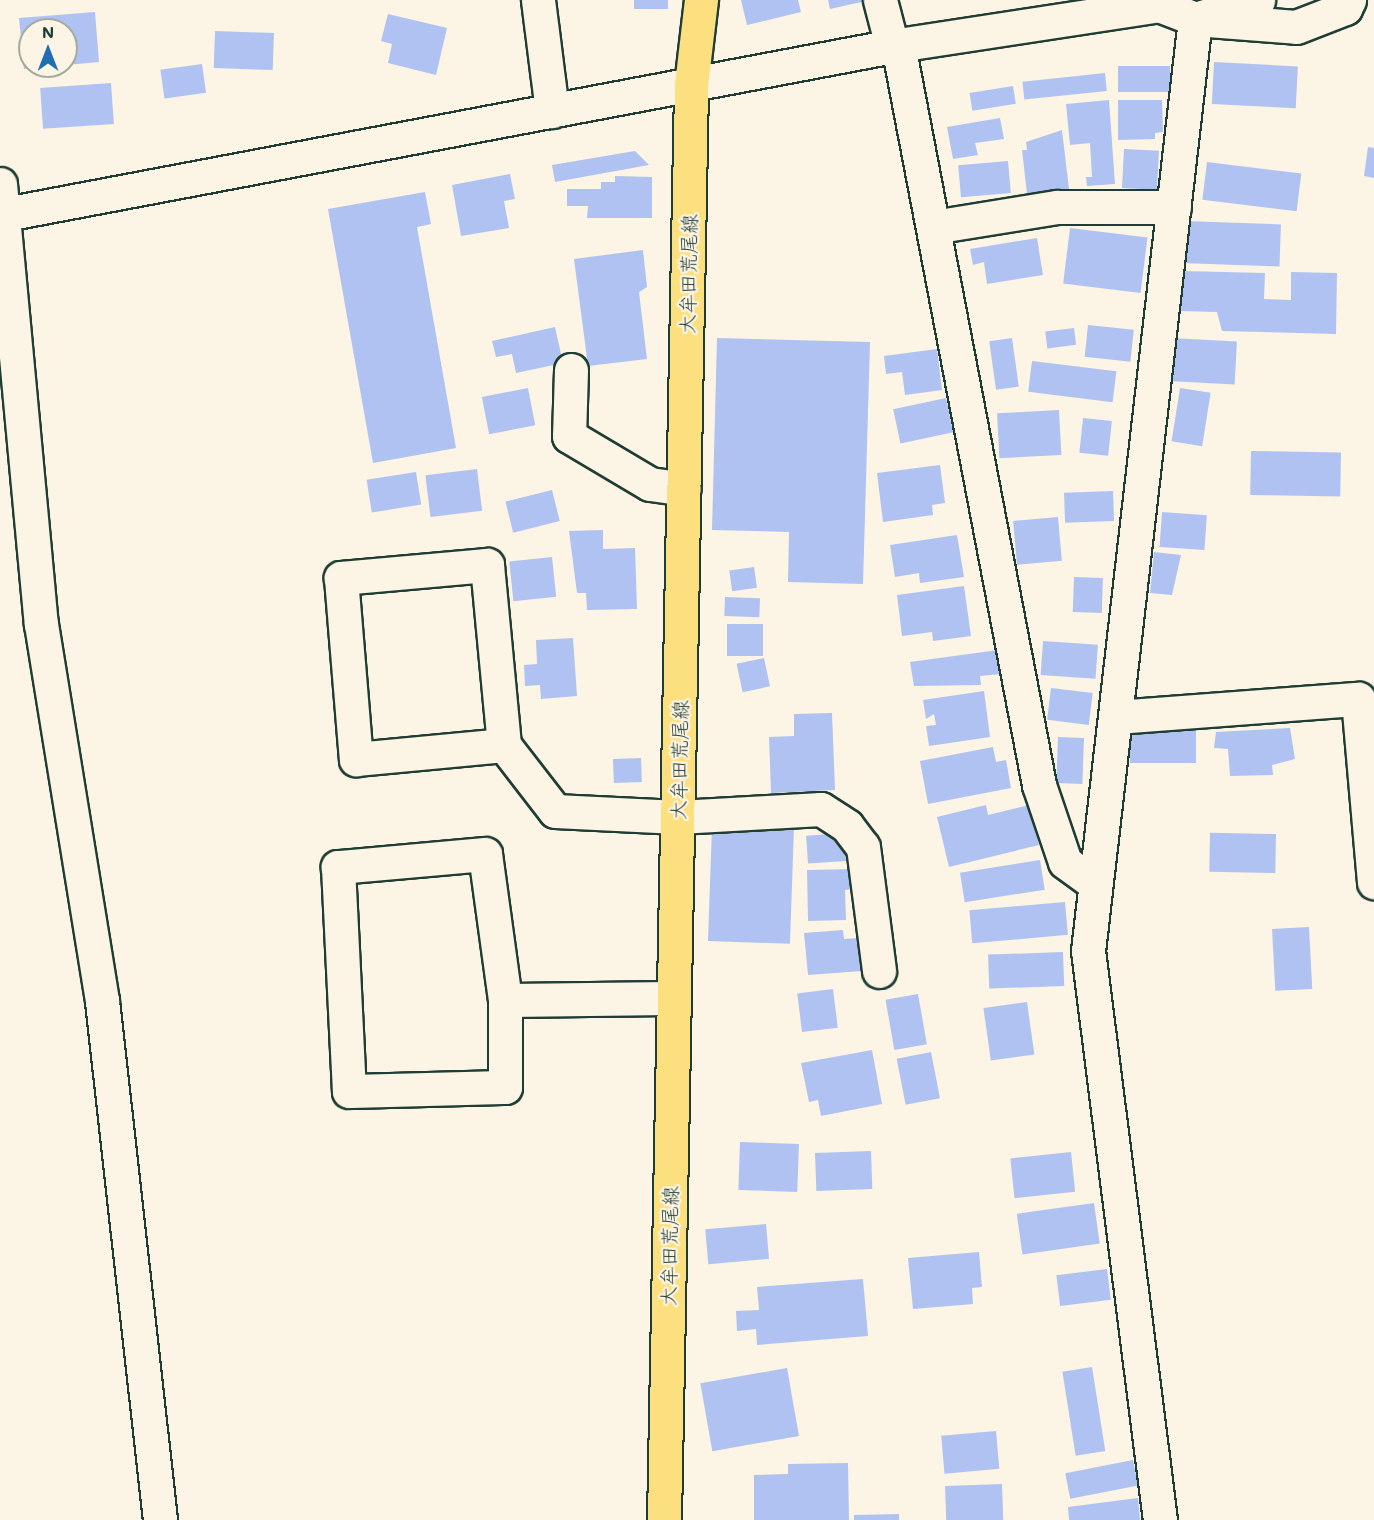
<!DOCTYPE html>
<meta charset="utf-8">
<style>
body{margin:0}
#map{position:relative;width:1374px;height:1520px;overflow:hidden;background:#fcf5e5;font-family:Mali,"Klee One",sans-serif}
div>[style]{position:absolute}
[style*='--x']{left:calc(var(--x)*1px);top:calc(var(--y)*1px);width:calc(var(--w)*1px);rotate:calc(var(--a)*1deg)}
.building>*{inset:0;background:#b0c2f1;transform-origin:0 0}
.roads{filter:drop-shadow(2px 0 #1f3d34) drop-shadow(-2px 0 #1f3d34) drop-shadow(0 2px #1f3d34) drop-shadow(0 -2px #1f3d34)}
.minor>*{height:33px;margin:-16.5px;padding:0 16.5px;transform-origin:16.5px;border-radius:16.5px;background:#fcf5e5}
.major>*{height:33px;margin:-16.5px;padding:0 16.5px;transform-origin:16.5px;border-radius:16.5px;background:#fce080}
span{translate:-50% -50%;white-space:nowrap;text-align:center;line-height:1.15;-webkit-text-stroke:4.5px #fcf5e5;paint-order:stroke}
.street-label{font-size:20px;color:#1f3d34}
.north{position:absolute;left:18px;top:18px;width:60px;height:60px;box-sizing:border-box;background:#fcf5e5;border:2px solid #a4ab9e;border-radius:50%;rotate:0deg;font-size:16px;font-weight:700;line-height:24px;text-align:center;color:#1f3d34}
.north::after{content:'';display:block;margin:auto;width:21px;height:27px;background:#1f6fb2;clip-path:polygon(50% 0,100% 100%,50% 72%,0 100%)}
</style>
<div id="map">
<div class="building">
<div style="left:634px;top:0;width:34px;height:9px"></div>
<div style="clip-path:polygon(741px 0,798px 0,801px 12px,747px 25px)"></div>
<div style="clip-path:polygon(828px 0,866px 0,866px 1px,830px 9px)"></div>
<div style="clip-path:polygon(95px 12px,99px 62px,66px 65px,66px 30px,30px 30px,30px 66px,40px 68px,24px 69px,19px 18px)"></div>
<div style="clip-path:polygon(388px 14px,447px 28px,436px 75px,388px 63px,392px 44px,381px 41px)"></div>
<div style="left:215px;top:31px;width:59px;height:37px;rotate:2deg"></div>
<div style="left:1214px;top:62px;width:84px;height:42px;rotate:3deg"></div>
<div style="left:202px;top:64px;width:29px;height:42px;rotate:82deg"></div>
<div style="left:1118px;top:66px;width:52px;height:26px"></div>
<div style="left:1105px;top:73px;width:18px;height:83px;rotate:84deg"></div>
<div style="left:111px;top:83px;width:41px;height:71px;rotate:86deg"></div>
<div style="left:1013px;top:86px;width:18px;height:44px;rotate:81deg"></div>
<div style="clip-path:polygon(1109px 100px,1115px 184px,1087px 186px,1086px 177px,1092px 177px,1090px 143px,1070px 145px,1066px 104px)"></div>
<div style="clip-path:polygon(1118px 100px,1162px 100px,1163px 132px,1155px 133px,1155px 139px,1118px 140px)"></div>
<div style="clip-path:polygon(1000px 118px,1004px 139px,975px 143px,978px 155px,953px 159px,947px 127px)"></div>
<div style="clip-path:polygon(1062px 130px,1069px 189px,1027px 194px,1022px 150px,1027px 150px,1026px 142px)"></div>
<div style="clip-path:polygon(1368px 147px,1374px 148px,1374px 178px,1364px 176px)"></div>
<div style="left:1124px;top:149px;width:35px;height:39px;rotate:3deg"></div>
<div style="clip-path:polygon(635px 151px,649px 165px,555px 182px,552px 165px)"></div>
<div style="left:1008px;top:161px;width:32px;height:50px;rotate:85deg"></div>
<div style="left:1207px;top:162px;width:95px;height:38px;rotate:7deg"></div>
<div style="clip-path:polygon(510px 174px,515px 199px,504px 201px,509px 228px,461px 236px,452px 185px)"></div>
<div style="clip-path:polygon(615px 176px,652px 177px,652px 218px,587px 218px,588px 206px,567px 206px,567px 189px,601px 189px,601px 182px,615px 182px)"></div>
<div style="clip-path:polygon(425px 192px,431px 224px,417px 227px,456px 448px,373px 463px,328px 209px)"></div>
<div style="left:1183px;top:221px;width:98px;height:42px;rotate:2deg"></div>
<div style="left:1070px;top:228px;width:78px;height:56px;rotate:7deg"></div>
<div style="clip-path:polygon(1037px 238px,1043px 275px,987px 284px,984px 262px,973px 265px,970px 249px)"></div>
<div style="clip-path:polygon(643px 250px,647px 287px,639px 292px,647px 359px,588px 366px,574px 259px)"></div>
<div style="clip-path:polygon(1182px 271px,1265px 273px,1264px 299px,1291px 300px,1291px 272px,1337px 273px,1336px 334px,1222px 331px,1217px 312px,1181px 311px)"></div>
<div style="left:1088px;top:325px;width:46px;height:32px;rotate:6deg"></div>
<div style="clip-path:polygon(555px 327px,563px 363px,516px 373px,512px 354px,496px 357px,492px 341px)"></div>
<div style="left:1074px;top:328px;width:17px;height:29px;rotate:83deg"></div>
<div style="clip-path:polygon(717px 338px,870px 342px,863px 584px,788px 582px,789px 532px,712px 530px)"></div>
<div style="left:1012px;top:338px;width:49px;height:23px;rotate:82deg"></div>
<div style="left:1171px;top:338px;width:66px;height:43px;rotate:3deg"></div>
<div style="clip-path:polygon(937px 349px,942px 390px,905px 395px,902px 372px,886px 374px,884px 356px)"></div>
<div style="left:1032px;top:361px;width:85px;height:31px;rotate:7deg"></div>
<div style="left:528px;top:388px;width:38px;height:47px;rotate:79deg"></div>
<div style="left:1180px;top:388px;width:31px;height:54px;rotate:9deg"></div>
<div style="left:946px;top:398px;width:35px;height:54px;rotate:78deg"></div>
<div style="left:1059px;top:410px;width:45px;height:62px;rotate:87deg"></div>
<div style="left:1083px;top:418px;width:29px;height:35px;rotate:6deg"></div>
<div style="left:1251px;top:451px;width:90px;height:44px;rotate:1deg"></div>
<div style="clip-path:polygon(940px 465px,945px 503px,932px 505px,933px 515px,883px 522px,877px 473px)"></div>
<div style="left:477px;top:469px;width:42px;height:52px;rotate:83deg"></div>
<div style="left:416px;top:472px;width:33px;height:50px;rotate:81deg"></div>
<div style="left:552px;top:490px;width:32px;height:48px;rotate:76deg"></div>
<div style="left:1113px;top:491px;width:30px;height:49px;rotate:88deg"></div>
<div style="left:1162px;top:512px;width:45px;height:35px;rotate:4deg"></div>
<div style="left:1058px;top:517px;width:44px;height:45px;rotate:85deg"></div>
<div style="clip-path:polygon(603px 530px,603px 549px,635px 548px,637px 609px,587px 610px,586px 593px,577px 593px,569px 531px)"></div>
<div style="clip-path:polygon(957px 535px,964px 577px,920px 583px,919px 573px,895px 577px,890px 545px)"></div>
<div style="clip-path:polygon(1154px 552px,1181px 555px,1172px 595px,1150px 593px)"></div>
<div style="left:552px;top:557px;width:40px;height:43px;rotate:84deg"></div>
<div style="left:754px;top:567px;width:21px;height:25px;rotate:82deg"></div>
<div style="left:1074px;top:577px;width:29px;height:35px;rotate:2deg"></div>
<div style="clip-path:polygon(964px 586px,971px 636px,933px 641px,932px 632px,902px 636px,897px 595px)"></div>
<div style="left:725px;top:597px;width:35px;height:19px;rotate:2deg"></div>
<div style="left:727px;top:624px;width:36px;height:32px"></div>
<div style="clip-path:polygon(573px 638px,577px 696px,541px 699px,540px 685px,525px 686px,524px 665px,537px 664px,536px 640px)"></div>
<div style="left:1043px;top:641px;width:55px;height:34px;rotate:4deg"></div>
<div style="clip-path:polygon(998px 650px,1001px 674px,980px 676px,981px 685px,914px 686px,910px 662px)"></div>
<div style="left:764px;top:658px;width:29px;height:28px;rotate:78deg"></div>
<div style="left:1051px;top:688px;width:42px;height:32px;rotate:7deg"></div>
<div style="clip-path:polygon(984px 691px,990px 737px,929px 746px,926px 726px,936px 725px,934px 714px,926px 719px,923px 700px)"></div>
<div style="clip-path:polygon(832px 713px,835px 790px,771px 793px,769px 737px,794px 736px,794px 714px)"></div>
<div style="left:1196px;top:722px;width:41px;height:66px;rotate:90deg"></div>
<div style="clip-path:polygon(1290px 728px,1295px 759px,1272px 765px,1273px 775px,1230px 776px,1228px 749px,1214px 748px,1216px 732px)"></div>
<div style="left:1058px;top:737px;width:26px;height:46px;rotate:2deg"></div>
<div style="clip-path:polygon(993px 747px,996px 762px,1006px 760px,1011px 788px,928px 804px,920px 761px)"></div>
<div style="left:641px;top:758px;width:24px;height:28px;rotate:88deg"></div>
<div style="clip-path:polygon(986px 805px,988px 815px,1029px 805px,1039px 845px,949px 867px,937px 817px)"></div>
<div style="left:712px;top:826px;width:82px;height:115px;rotate:2deg"></div>
<div style="left:844px;top:833px;width:28px;height:38px;rotate:86deg"></div>
<div style="left:1276px;top:834px;width:39px;height:66px;rotate:91deg"></div>
<div style="left:1040px;top:860px;width:30px;height:81px;rotate:81deg"></div>
<div style="clip-path:polygon(854px 869px,854px 889px,845px 890px,846px 920px,808px 921px,807px 870px)"></div>
<div style="left:1065px;top:902px;width:33px;height:96px;rotate:85deg"></div>
<div style="left:1309px;top:927px;width:62px;height:37px;rotate:87deg"></div>
<div style="clip-path:polygon(843px 930px,844px 939px,859px 938px,862px 971px,808px 975px,804px 933px)"></div>
<div style="left:1063px;top:952px;width:34px;height:75px;rotate:88deg"></div>
<div style="left:833px;top:989px;width:39px;height:36px;rotate:83deg"></div>
<div style="left:918px;top:994px;width:51px;height:33px;rotate:80deg"></div>
<div style="left:1027px;top:1002px;width:53px;height:44px;rotate:82deg"></div>
<div style="clip-path:polygon(872px 1050px,882px 1104px,821px 1116px,818px 1100px,809px 1102px,801px 1063px)"></div>
<div style="left:931px;top:1052px;width:47px;height:35px;rotate:79deg"></div>
<div style="left:740px;top:1142px;width:59px;height:48px;rotate:2deg"></div>
<div style="left:871px;top:1151px;width:38px;height:56px;rotate:88deg"></div>
<div style="left:1071px;top:1152px;width:40px;height:61px;rotate:84deg"></div>
<div style="left:1094px;top:1203px;width:41px;height:78px;rotate:82deg"></div>
<div style="left:766px;top:1224px;width:35px;height:61px;rotate:85deg"></div>
<div style="clip-path:polygon(979px 1252px,982px 1287px,972px 1288px,973px 1304px,913px 1309px,908px 1258px)"></div>
<div style="left:1107px;top:1269px;width:31px;height:51px;rotate:83deg"></div>
<div style="clip-path:polygon(863px 1279px,868px 1336px,757px 1345px,756px 1329px,737px 1331px,736px 1311px,759px 1310px,757px 1287px)"></div>
<div style="left:1092px;top:1367px;width:85px;height:30px;rotate:81deg"></div>
<div style="left:787px;top:1368px;width:69px;height:88px;rotate:80deg"></div>
<div style="left:996px;top:1431px;width:38px;height:55px;rotate:85deg"></div>
<div style="left:1133px;top:1460px;width:26px;height:69px;rotate:79deg"></div>
<div style="clip-path:polygon(848px 1463px,849px 1520px,754px 1520px,754px 1475px,788px 1474px,788px 1464px)"></div>
<div style="left:1002px;top:1484px;width:36px;height:57px;rotate:88deg"></div>
<div style="clip-path:polygon(1138px 1498px,1140px 1520px,1069px 1520px,1068px 1507px)"></div>
<div style="clip-path:polygon(899px 1514px,899px 1520px,854px 1520px,854px 1515px)"></div>
</div>
<div class="roads">
<div class="minor">
<div style="--x:538;--y:0;--w:112;--a:82.8"></div>
<div style="--x:880;--y:0;--w:48;--a:75.4"></div>
<div style="--x:898;--y:45;--w:753;--a:79.21"></div>
<div style="--x:1039;--y:785;--w:81;--a:71.3"></div>
<div style="--x:1065;--y:862;--w:34;--a:36"></div>
<div style="--x:0;--y:184;--w:442;--a:84.7"></div>
<div style="--x:41;--y:624;--w:382;--a:80.8"></div>
<div style="--x:102;--y:1001;--w:522;--a:83.62"></div>
<div style="--x:0;--y:215;--w:914;--a:-10.72"></div>
<div style="--x:898;--y:45;--w:264;--a:-8.7"></div>
<div style="--x:1159;--y:5;--w:39;--a:21"></div>
<div style="--x:1195;--y:19;--w:101;--a:4.5"></div>
<div style="--x:1296;--y:27;--w:53;--a:-21.2"></div>
<div style="--x:1345;--y:8;--w:9;--a:-63"></div>
<div style="--x:933;--y:227;--w:126;--a:-9.2"></div>
<div style="--x:1057;--y:207;--w:117;--a:0"></div>
<div style="--x:571;--y:370;--w:66;--a:91.7"></div>
<div style="--x:569;--y:436;--w:94;--a:30.7"></div>
<div style="--x:650;--y:484;--w:34;--a:8"></div>
<div style="--x:1116;--y:717;--w:243;--a:-4.3"></div>
<div style="--x:1358;--y:699;--w:184;--a:85"></div>
<div style="--x:504;--y:745;--w:181;--a:-95.4"></div>
<div style="--x:487;--y:565;--w:147;--a:174.9"></div>
<div style="--x:341;--y:578;--w:182;--a:85.3"></div>
<div style="--x:356;--y:759;--w:149;--a:-5.4"></div>
<div style="--x:504;--y:745;--w:83;--a:52.3"></div>
<div style="--x:555;--y:811;--w:123;--a:2.8"></div>
<div style="--x:678;--y:817;--w:143;--a:-3.2"></div>
<div style="--x:821;--y:809;--w:31;--a:33"></div>
<div style="--x:847;--y:826;--w:26;--a:53"></div>
<div style="--x:863;--y:847;--w:125;--a:82.6"></div>
<div style="--x:505;--y:1000;--w:147;--a:-97.8"></div>
<div style="--x:485;--y:854;--w:148;--a:174.9"></div>
<div style="--x:338;--y:867;--w:224;--a:87.2"></div>
<div style="--x:349;--y:1091;--w:156;--a:-1.5"></div>
<div style="--x:505;--y:1087;--w:87;--a:-90"></div>
<div style="--x:505;--y:1000;--w:169;--a:-0.7"></div>
<div style="--x:1160;--y:1520;--w:574;--a:-97.21"></div>
<div style="--x:1088;--y:951;--w:938;--a:-83.45"></div>
<div style="--x:1195;--y:19;--w:66;--a:-16.8"></div>
</div>
<div class="major">
<div style="--x:664;--y:1520;--w:1435;--a:-88.92"></div>
<div style="--x:691;--y:85;--w:86;--a:-83.3"></div>
</div>
</div>
<div class="street-label">
<span style="left:688px;top:274px;rotate:-89deg">大牟田荒尾線</span>
<span style="left:679px;top:760px;rotate:-89deg">大牟田荒尾線</span>
<span style="left:669px;top:1246px;rotate:-89deg">大牟田荒尾線</span>
</div>
<div class="north">N</div>
</div>
